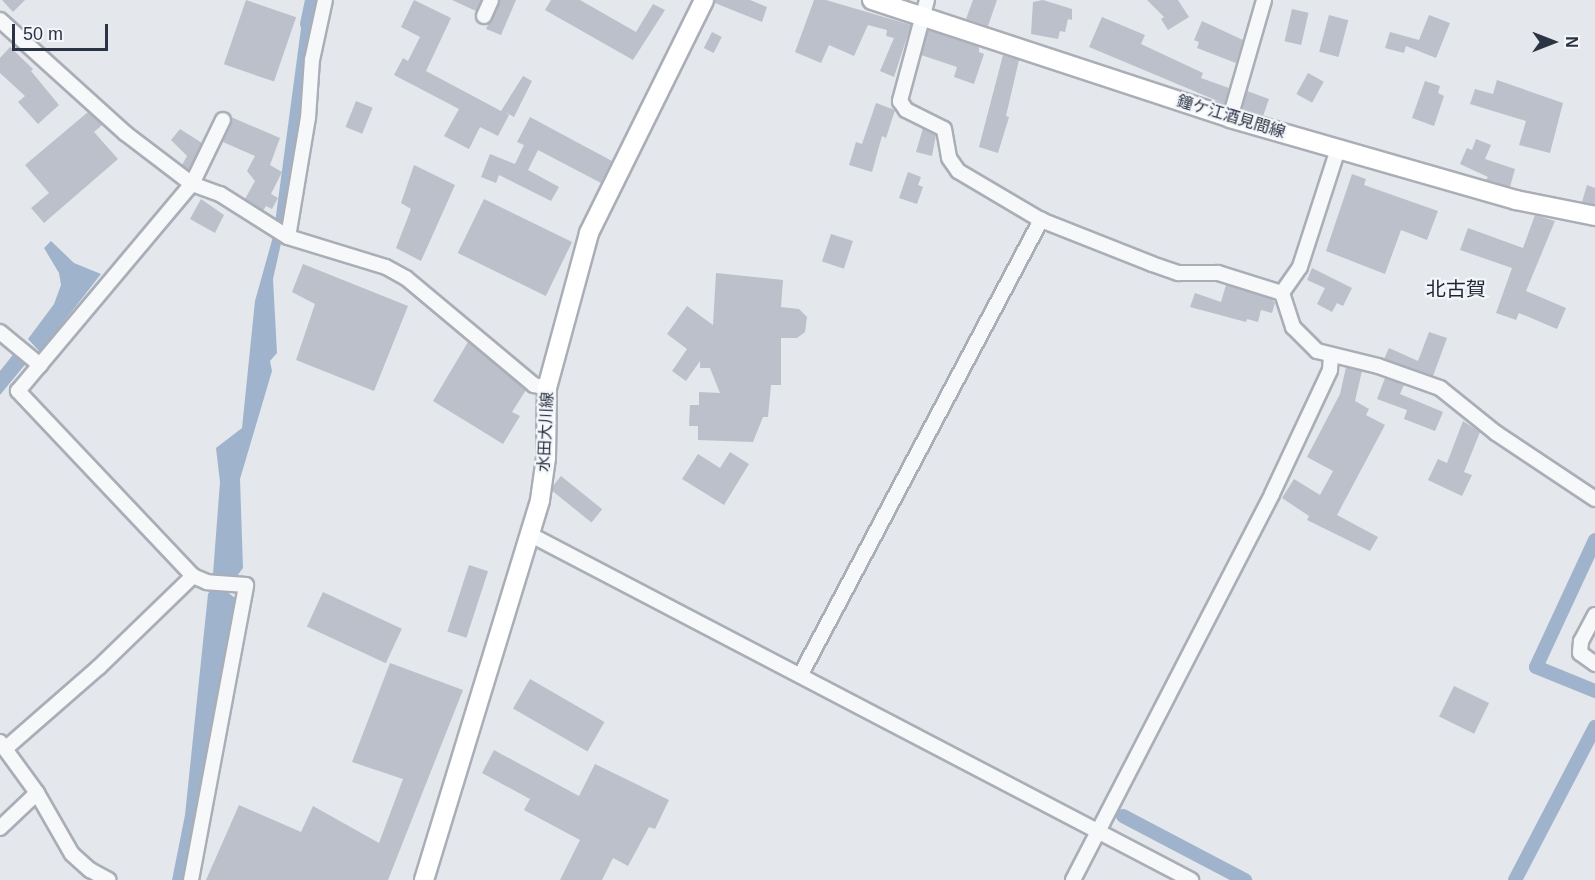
<!DOCTYPE html>
<meta charset="utf-8">
<style>
body{margin:0}
#map{position:relative;width:1595px;height:880px;overflow:hidden;background:#e4e7ec;font-family:Helvetica,"Noto Sans JP",sans-serif}
div>[style]{position:absolute}
[style*='--x']{left:calc(var(--x)*1px);top:calc(var(--y)*1px);width:calc(var(--w)*1px);rotate:calc(var(--a)*1deg)}
.water>*{inset:0;background:#9fb4cc}
.canal>*{height:14px;margin:-7px;padding:0 7px;transform-origin:7px;border-radius:7px;background:#9fb4cc}
.building>*{inset:0;background:#bbc0ca;transform-origin:0 0}
.roads{filter:drop-shadow(2px 0 #a9aeb7) drop-shadow(-2px 0 #a9aeb7) drop-shadow(0 2px #a9aeb7) drop-shadow(0 -2px #a9aeb7)}
.minor>*{height:14px;margin:-7px;padding:0 7px;transform-origin:7px;border-radius:7px;background:#f7f8fa}
.major>*{height:18px;margin:-9px;padding:0 9px;transform-origin:9px;border-radius:9px;background:#fff}
span{translate:-50% -50%;white-space:nowrap;text-align:center;line-height:1.15;-webkit-text-stroke:4.5px #f4f6f9;paint-order:stroke}
.street-label{font-size:16px;color:#2b3445}
.quarter-label{font-size:20px;color:#1d2536}
.north{position:absolute;left:1523px;top:12px;width:60px;height:60px;-webkit-text-stroke:4px #f4f6f9;paint-order:stroke;rotate:90deg;font-size:16px;font-weight:700;line-height:24px;text-align:center;color:#2b3445}
.north::after{content:'';display:block;margin:auto;width:21px;height:27px;background:#2b3445;clip-path:polygon(50% 0,100% 100%,50% 72%,0 100%)}
.scale{position:absolute;left:12px;top:24px;width:96px;height:27px;box-sizing:border-box;border:3px solid #2b3445;border-top:0;padding-left:8px;font-size:18px;line-height:21px;white-space:nowrap;color:#2b3445;-webkit-text-stroke:4px #f4f6f9;paint-order:stroke}
</style>
<div id="map">
<div class="water">
<div style="clip-path:polygon(304px 6px,316px 9px,285px 223px,281px 226px,275px 223px)"></div>
<div style="clip-path:polygon(274px 233px,282px 239px,273px 279px,277px 353px,270px 361px,272px 371px,240px 479px,243px 568px,237px 576px,213px 574px,220px 482px,216px 448px,242px 428px,255px 301px)"></div>
<div style="clip-path:polygon(51px 241px,74px 263px,101px 274px,40px 352px,28px 339px,54px 304px,61px 285px,59px 273px,44px 248px)"></div>
<div style="clip-path:polygon(16px 351px,28px 361px,0 395px,0 371px)"></div>
<div style="clip-path:polygon(212px 588px,224px 589px,236px 599px,184px 880px,172px 880px,185px 815px,208px 594px)"></div>
</div>
<div class="canal">
<div style="--x:307;--y:24;--w:25;--a:-78"></div>
<div style="--x:1595;--y:540;--w:140;--a:114.9"></div>
<div style="--x:1536;--y:667;--w:64;--a:22.1"></div>
<div style="--x:1123;--y:816;--w:138;--a:27.7"></div>
<div style="--x:1515;--y:880;--w:173;--a:-62.4"></div>
</div>
<div class="building">
<div style="clip-path:polygon(2px 0,25px 0,13px 12px)"></div>
<div style="left:246px;top:0;width:53px;height:68px;rotate:19deg"></div>
<div style="clip-path:polygon(414px 0,451px 18px,426px 71px,501px 111px,523px 76px,532px 81px,514px 117px,505px 112px,509px 115px,498px 136px,480px 127px,469px 149px,444px 136px,459px 109px,394px 75px,403px 58px,408px 61px,420px 37px,401px 27px)"></div>
<div style="clip-path:polygon(452px 0,481px 0,476px 11px)"></div>
<div style="clip-path:polygon(500px 0,516px 0,501px 35px,486px 29px)"></div>
<div style="clip-path:polygon(551px 0,580px 0,636px 32px,653px 4px,665px 10px,633px 60px,545px 10px)"></div>
<div style="clip-path:polygon(715px 0,750px 0,767px 7px,762px 22px,715px 3px)"></div>
<div style="clip-path:polygon(814px 0,826px 0,911px 25px,894px 77px,880px 71px,894px 38px,886px 36px,887px 30px,868px 25px,854px 56px,829px 45px,821px 63px,795px 52px)"></div>
<div style="clip-path:polygon(973px 0,997px 0,988px 26px,966px 19px)"></div>
<div style="clip-path:polygon(1043px 0,1072px 9px,1072px 20px,1068px 19px,1065px 32px,1060px 31px,1058px 39px,1031px 34px,1033px 2px)"></div>
<div style="clip-path:polygon(1147px 0,1178px 0,1189px 17px,1168px 30px,1161px 19px,1164px 17px)"></div>
<div style="left:1292px;top:9px;width:17px;height:33px;rotate:13deg"></div>
<div style="left:1329px;top:15px;width:20px;height:38px;rotate:15deg"></div>
<div style="clip-path:polygon(1429px 15px,1450px 23px,1436px 58px,1406px 46px,1404px 53px,1385px 48px,1390px 32px,1419px 40px)"></div>
<div style="clip-path:polygon(1102px 17px,1145px 35px,1141px 44px,1203px 73px,1201px 78px,1229px 88px,1225px 104px,1089px 47px)"></div>
<div style="clip-path:polygon(1202px 21px,1243px 40px,1236px 63px,1197px 48px,1199px 42px,1194px 40px)"></div>
<div style="clip-path:polygon(928px 30px,979px 47px,979px 52px,984px 54px,974px 84px,954px 77px,957px 67px,921px 55px)"></div>
<div style="left:712px;top:32px;width:11px;height:18px;rotate:27deg"></div>
<div style="clip-path:polygon(10px 47px,33px 69px,31px 71px,59px 105px,38px 124px,18px 102px,25px 96px,0 73px,0 58px)"></div>
<div style="clip-path:polygon(1003px 55px,1019px 60px,1006px 116px,1009px 117px,998px 153px,979px 147px)"></div>
<div style="left:1308px;top:73px;width:18px;height:24px;rotate:29deg"></div>
<div style="clip-path:polygon(1497px 80px,1563px 103px,1550px 153px,1519px 145px,1526px 121px,1470px 104px,1475px 89px,1493px 94px)"></div>
<div style="clip-path:polygon(1425px 81px,1440px 86px,1438px 93px,1444px 96px,1434px 126px,1412px 118px)"></div>
<div style="clip-path:polygon(1247px 91px,1269px 99px,1263px 116px,1242px 110px)"></div>
<div style="left:356px;top:101px;width:18px;height:28px;rotate:22deg"></div>
<div style="clip-path:polygon(876px 103px,895px 110px,886px 138px,882px 136px,872px 172px,849px 165px,856px 142px,862px 144px)"></div>
<div style="clip-path:polygon(88px 112px,102px 125px,94px 132px,118px 159px,44px 223px,31px 208px,49px 193px,25px 165px)"></div>
<div style="clip-path:polygon(231px 117px,280px 138px,270px 165px,282px 172px,271px 194px,278px 198px,272px 209px,266px 206px,263px 211px,245px 199px,255px 181px,247px 171px,255px 156px,223px 142px)"></div>
<div style="clip-path:polygon(530px 117px,612px 161px,601px 183px,538px 150px,528px 170px,559px 187px,551px 201px,499px 175px,496px 183px,481px 177px,490px 154px,515px 164px,524px 145px,517px 142px)"></div>
<div style="clip-path:polygon(923px 128px,936px 135px,932px 156px,916px 152px)"></div>
<div style="clip-path:polygon(180px 129px,202px 143px,189px 170px,182px 165px,187px 156px,171px 140px)"></div>
<div style="clip-path:polygon(1476px 139px,1491px 145px,1485px 159px,1515px 169px,1510px 187px,1486px 180px,1488px 177px,1460px 164px,1467px 148px,1472px 150px)"></div>
<div style="clip-path:polygon(414px 165px,455px 185px,421px 261px,396px 248px,411px 209px,401px 203px)"></div>
<div style="clip-path:polygon(908px 172px,921px 177px,918px 185px,923px 187px,917px 204px,899px 198px)"></div>
<div style="clip-path:polygon(1352px 174px,1366px 179px,1364px 185px,1438px 211px,1427px 240px,1401px 230px,1385px 274px,1326px 251px)"></div>
<div style="clip-path:polygon(1587px 185px,1595px 188px,1595px 205px,1582px 202px)"></div>
<div style="clip-path:polygon(201px 199px,224px 215px,215px 233px,190px 219px)"></div>
<div style="left:484px;top:199px;width:98px;height:60px;rotate:26deg"></div>
<div style="clip-path:polygon(1535px 215px,1555px 221px,1526px 291px,1566px 308px,1557px 329px,1519px 313px,1516px 320px,1496px 313px,1512px 268px,1460px 250px,1468px 228px,1523px 248px)"></div>
<div style="left:831px;top:234px;width:23px;height:29px;rotate:18deg"></div>
<div style="clip-path:polygon(303px 264px,408px 306px,374px 391px,296px 360px,315px 304px,292px 292px)"></div>
<div style="clip-path:polygon(1312px 268px,1352px 288px,1343px 306px,1337px 303px,1332px 312px,1317px 304px,1325px 288px,1307px 280px)"></div>
<div style="clip-path:polygon(716px 273px,783px 280px,781px 307px,799px 309px,807px 317px,805px 332px,797px 338px,781px 338px,781px 385px,771px 385px,768px 417px,763px 417px,753px 442px,698px 440px,698px 426px,689px 426px,690px 405px,699px 405px,699px 392px,720px 393px,710px 368px,700px 368px,700px 361px,686px 381px,672px 371px,687px 349px,667px 334px,687px 306px,713px 325px)"></div>
<div style="clip-path:polygon(1226px 285px,1272px 299px,1275px 303px,1272px 313px,1261px 310px,1258px 322px,1247px 319px,1246px 322px,1190px 307px,1195px 293px,1221px 302px)"></div>
<div style="clip-path:polygon(1429px 332px,1447px 338px,1433px 376px,1384px 359px,1389px 348px,1418px 361px)"></div>
<div style="clip-path:polygon(468px 342px,526px 390px,512px 412px,520px 416px,503px 444px,433px 401px)"></div>
<div style="clip-path:polygon(1346px 367px,1362px 371px,1355px 401px,1369px 409px,1366px 415px,1385px 425px,1337px 515px,1378px 537px,1370px 551px,1307px 520px,1309px 516px,1282px 498px,1294px 479px,1320px 495px,1333px 471px,1307px 457px,1340px 394px)"></div>
<div style="clip-path:polygon(1385px 378px,1404px 385px,1400px 394px,1443px 412px,1435px 431px,1404px 419px,1407px 410px,1377px 399px)"></div>
<div style="clip-path:polygon(1463px 421px,1480px 432px,1464px 472px,1472px 475px,1462px 496px,1428px 480px,1438px 459px,1447px 463px)"></div>
<div style="clip-path:polygon(730px 452px,749px 464px,724px 505px,682px 479px,698px 454px,720px 468px)"></div>
<div style="left:561px;top:476px;width:53px;height:17px;rotate:39deg"></div>
<div style="left:469px;top:565px;width:20px;height:70px;rotate:18deg"></div>
<div style="left:323px;top:592px;width:87px;height:38px;rotate:25deg"></div>
<div style="clip-path:polygon(390px 663px,463px 690px,388px 880px,206px 880px,239px 805px,301px 832px,313px 806px,379px 843px,403px 779px,352px 762px)"></div>
<div style="left:530px;top:679px;width:86px;height:34px;rotate:30deg"></div>
<div style="left:1454px;top:686px;width:39px;height:34px;rotate:26deg"></div>
<div style="clip-path:polygon(494px 750px,579px 796px,595px 764px,669px 800px,655px 829px,649px 827px,628px 866px,613px 858px,602px 880px,560px 880px,580px 840px,524px 810px,530px 799px,482px 773px)"></div>
</div>
<div class="roads">
<div class="minor">
<div style="--x:927;--y:0;--w:105;--a:105"></div>
<div style="--x:900;--y:101;--w:11;--a:56"></div>
<div style="--x:906;--y:110;--w:42;--a:26.6"></div>
<div style="--x:944;--y:129;--w:29;--a:80"></div>
<div style="--x:949;--y:158;--w:16;--a:55"></div>
<div style="--x:958;--y:171;--w:96;--a:30.6"></div>
<div style="--x:1041;--y:220;--w:119;--a:21.6"></div>
<div style="--x:1152;--y:264;--w:28;--a:19"></div>
<div style="--x:1178;--y:273;--w:40;--a:0"></div>
<div style="--x:1218;--y:273;--w:67;--a:17.4"></div>
<div style="--x:484;--y:16;--w:17;--a:-66"></div>
<div style="--x:0;--y:20;--w:169;--a:42.1"></div>
<div style="--x:125;--y:133;--w:84;--a:37.3"></div>
<div style="--x:192;--y:184;--w:30;--a:20"></div>
<div style="--x:220;--y:194;--w:80;--a:32.3"></div>
<div style="--x:288;--y:237;--w:102;--a:17"></div>
<div style="--x:386;--y:267;--w:23;--a:29"></div>
<div style="--x:406;--y:278;--w:167;--a:39.9"></div>
<div style="--x:534;--y:385;--w:13;--a:13"></div>
<div style="--x:1230;--y:118;--w:123;--a:-73.9"></div>
<div style="--x:1338;--y:149;--w:124;--a:107.9"></div>
<div style="--x:1300;--y:267;--w:32;--a:125"></div>
<div style="--x:1282;--y:293;--w:36;--a:72"></div>
<div style="--x:1293;--y:327;--w:34;--a:45"></div>
<div style="--x:1317;--y:351;--w:63;--a:13.8"></div>
<div style="--x:1378;--y:366;--w:66;--a:19.5"></div>
<div style="--x:1440;--y:388;--w:72;--a:38.8"></div>
<div style="--x:1496;--y:433;--w:119;--a:33.7"></div>
<div style="--x:288;--y:237;--w:121;--a:-80.5"></div>
<div style="--x:308;--y:118;--w:58;--a:-86.1"></div>
<div style="--x:312;--y:60;--w:61;--a:-77.8"></div>
<div style="--x:0;--y:332;--w:52;--a:39.5"></div>
<div style="--x:531;--y:535;--w:745;--a:27.6"></div>
<div style="--x:1595;--y:615;--w:30;--a:118"></div>
<div style="--x:1581;--y:641;--w:12;--a:95"></div>
<div style="--x:1580;--y:653;--w:19;--a:36"></div>
<div style="--x:801;--y:674;--w:514;--a:-62.14"></div>
<div style="--x:0;--y:742;--w:63;--a:54"></div>
<div style="--x:37;--y:793;--w:70;--a:60.2"></div>
<div style="--x:72;--y:854;--w:24;--a:42"></div>
<div style="--x:90;--y:870;--w:21;--a:28"></div>
<div style="--x:5;--y:749;--w:125;--a:-41.1"></div>
<div style="--x:99;--y:667;--w:131;--a:-44.1"></div>
<div style="--x:0;--y:828;--w:51;--a:-43.4"></div>
<div style="--x:191;--y:880;--w:300;--a:-79.4"></div>
<div style="--x:246;--y:585;--w:39;--a:-176"></div>
<div style="--x:207;--y:582;--w:15;--a:-157"></div>
<div style="--x:193;--y:576;--w:255;--a:-133.4"></div>
<div style="--x:18;--y:391;--w:270;--a:-50"></div>
<div style="--x:192;--y:184;--w:71;--a:-64.2"></div>
<div style="--x:1073;--y:880;--w:434;--a:-62.7"></div>
<div style="--x:1272;--y:494;--w:137;--a:-64.9"></div>
<div style="--x:1330;--y:370;--w:13;--a:-86"></div>
</div>
<div class="major">
<div style="--x:872;--y:0;--w:377;--a:18.2"></div>
<div style="--x:1230;--y:118;--w:298;--a:16"></div>
<div style="--x:1516;--y:200;--w:81;--a:11.4"></div>
<div style="--x:424;--y:880;--w:397;--a:-73"></div>
<div style="--x:540;--y:500;--w:42;--a:-81.9"></div>
<div style="--x:546;--y:458;--w:70;--a:-89.2"></div>
<div style="--x:547;--y:388;--w:161;--a:-74.8"></div>
<div style="--x:589;--y:233;--w:260;--a:-63.7"></div>
</div>
</div>
<div class="street-label">
<span style="left:1231px;top:117px;rotate:17deg">鐘ケ江酒見間線</span>
<span style="left:546px;top:432px;rotate:-87deg">水田大川線</span>
</div>
<div class="quarter-label">
<span style="left:1456px;top:289px">北古賀</span>
</div>
<div class="north">N</div>
<div class="scale">50 m</div>
</div>
